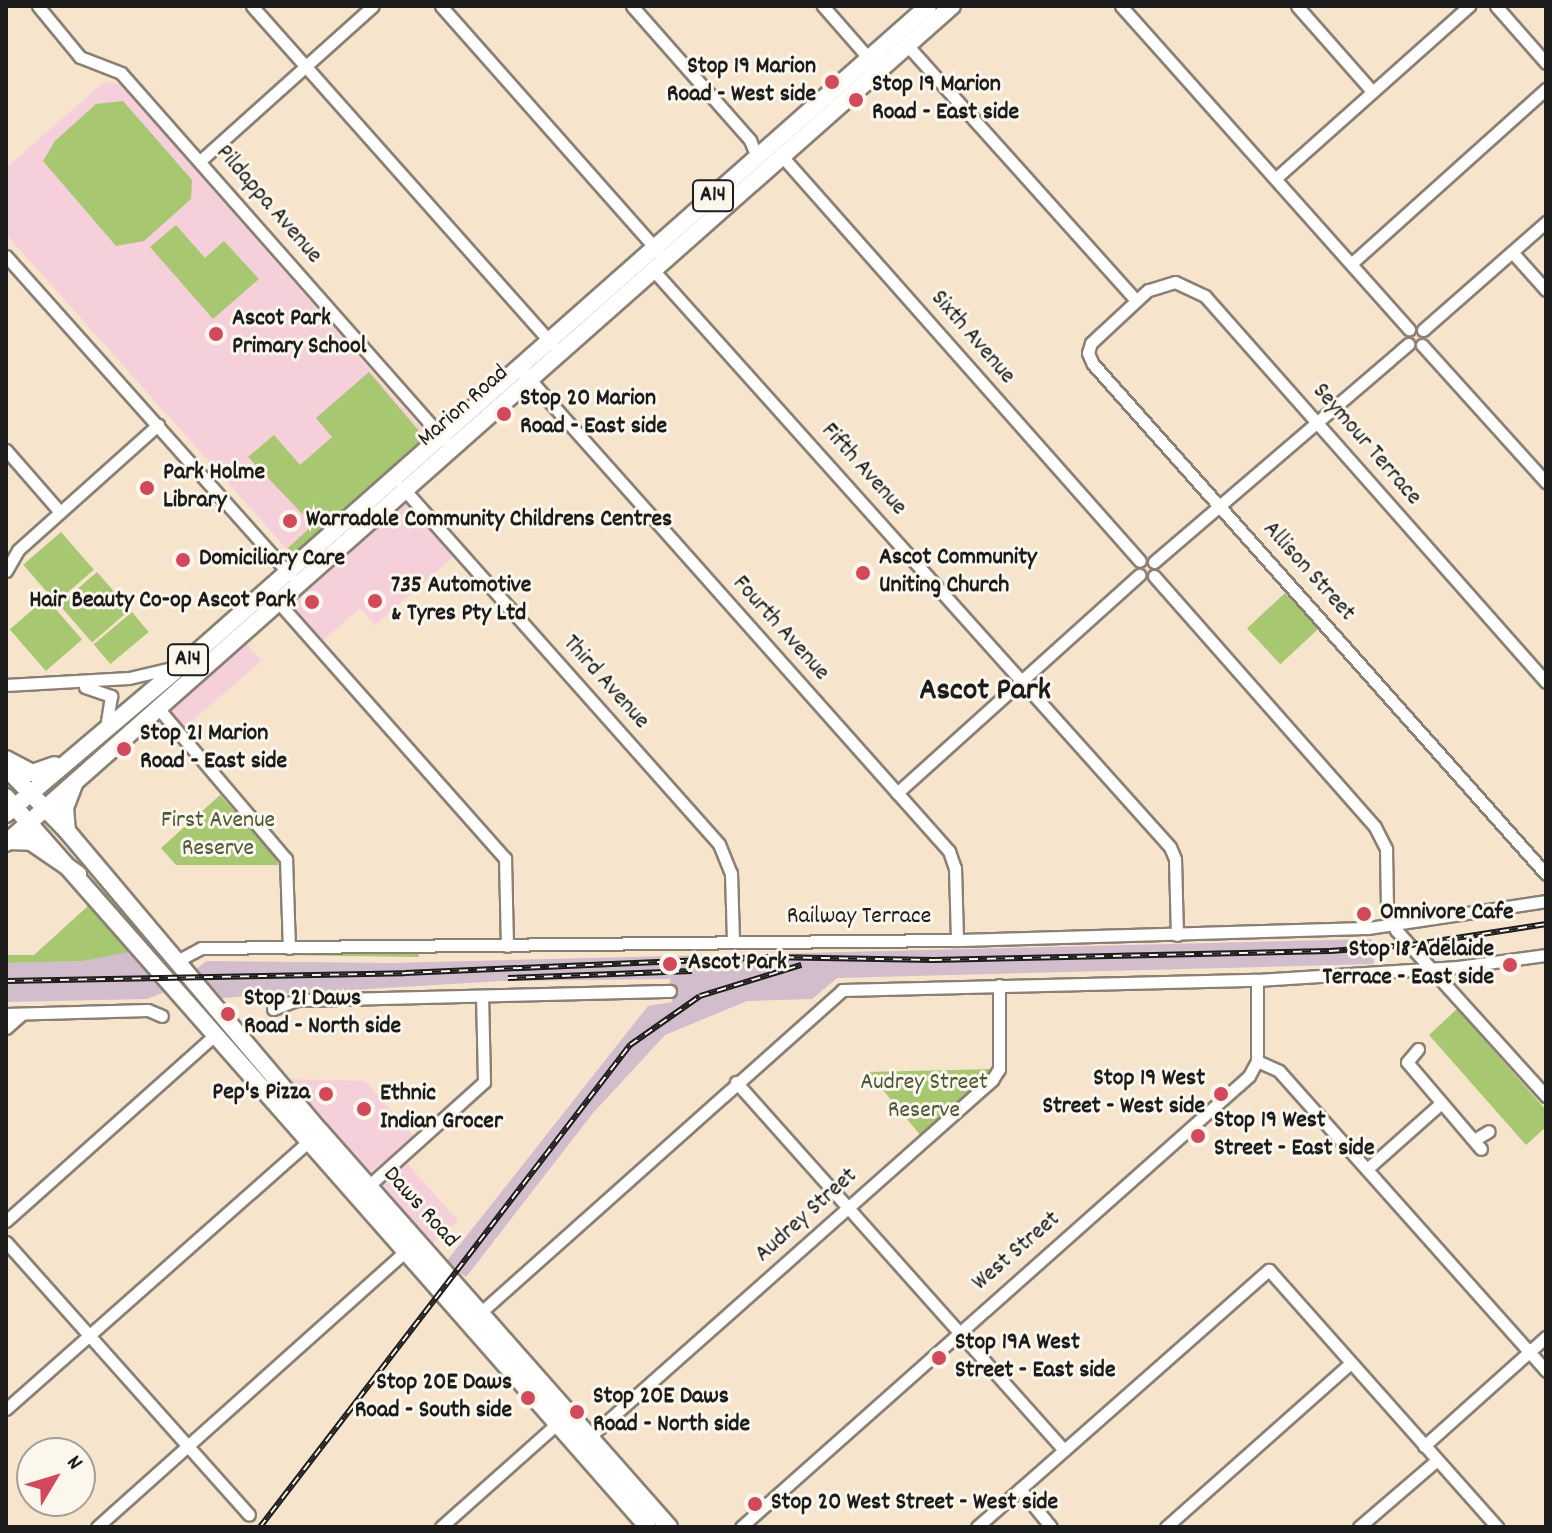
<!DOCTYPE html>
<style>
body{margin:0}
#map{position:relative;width:1552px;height:1533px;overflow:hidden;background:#f7e4cd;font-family:Dekko,sans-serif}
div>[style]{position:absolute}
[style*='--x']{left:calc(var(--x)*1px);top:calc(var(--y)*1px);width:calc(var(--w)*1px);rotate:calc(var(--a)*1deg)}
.built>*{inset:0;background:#f5cfd9}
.industrial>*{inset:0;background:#d1bdcb}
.green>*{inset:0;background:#a7c770;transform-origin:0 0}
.roads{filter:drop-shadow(2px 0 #8a8074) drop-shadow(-2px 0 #8a8074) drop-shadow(0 2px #8a8074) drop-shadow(0 -2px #8a8074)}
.street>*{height:11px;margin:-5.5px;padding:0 5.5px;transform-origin:5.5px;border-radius:5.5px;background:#fff}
.secondary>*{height:16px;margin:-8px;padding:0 8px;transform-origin:8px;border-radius:8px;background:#fff}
.primary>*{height:16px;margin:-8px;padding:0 8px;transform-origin:8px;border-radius:8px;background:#fff}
.rail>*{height:6px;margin-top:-3px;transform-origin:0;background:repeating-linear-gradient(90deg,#fbf7ec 0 9px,#1c1c1c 0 18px);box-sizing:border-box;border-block:2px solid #1c1c1c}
.dots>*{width:22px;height:22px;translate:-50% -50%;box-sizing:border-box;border:4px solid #fbf7ec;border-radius:50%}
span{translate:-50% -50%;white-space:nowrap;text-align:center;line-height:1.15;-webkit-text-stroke:6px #fbf7ec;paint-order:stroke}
.shield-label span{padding:2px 6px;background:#fbf7ec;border:2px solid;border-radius:6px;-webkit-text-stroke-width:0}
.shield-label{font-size:22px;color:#1c1c1c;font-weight:700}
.poi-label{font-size:24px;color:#1c1c1c;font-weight:700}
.right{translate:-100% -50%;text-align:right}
.left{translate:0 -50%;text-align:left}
.street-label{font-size:24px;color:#1c1c1c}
.park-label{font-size:24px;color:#4d5839}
.district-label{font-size:32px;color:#1c1c1c;font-weight:700}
.frame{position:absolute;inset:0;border:8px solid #1c1c1c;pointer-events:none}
.north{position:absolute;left:16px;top:1437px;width:80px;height:80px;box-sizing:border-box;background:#fbf7ec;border:2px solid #a29f99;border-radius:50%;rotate:52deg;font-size:22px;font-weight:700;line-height:32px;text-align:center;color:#1c1c1c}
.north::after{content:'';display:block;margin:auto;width:28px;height:36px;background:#d1495b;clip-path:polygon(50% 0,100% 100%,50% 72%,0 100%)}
</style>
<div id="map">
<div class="built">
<div style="clip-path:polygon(104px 82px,120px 84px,426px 434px,427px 441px,294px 557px,6px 234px,6px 168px)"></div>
<div style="clip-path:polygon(400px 502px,409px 504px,454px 556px,375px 625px,360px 608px,320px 643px,290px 608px,293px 597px)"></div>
<div style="clip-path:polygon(244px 641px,261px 661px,182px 730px,169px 715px,170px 706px)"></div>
<div style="clip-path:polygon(285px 1079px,365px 1081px,415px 1137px,368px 1175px)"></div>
<div style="clip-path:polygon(405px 1161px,458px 1221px,429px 1246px,381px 1192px,380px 1183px)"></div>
</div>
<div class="industrial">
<div style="clip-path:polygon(1372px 939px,1374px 964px,837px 978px,812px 999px,747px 1001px,665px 1035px,593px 1113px,466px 1277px,446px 1262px,648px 1006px,672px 1002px,670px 979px,501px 981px,221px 998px,195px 970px,206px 961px,390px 963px)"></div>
<div style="clip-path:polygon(118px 952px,132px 952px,167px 991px,147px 999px,6px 1002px,6px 963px,83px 961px)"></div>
</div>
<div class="green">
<div style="clip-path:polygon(123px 101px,192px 180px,191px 199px,144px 241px,116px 246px,43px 161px,55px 141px,96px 104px)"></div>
<div style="clip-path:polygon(176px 225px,205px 258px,224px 241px,259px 279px,213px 319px,150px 247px)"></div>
<div style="clip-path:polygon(369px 372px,425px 438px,294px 555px,288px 548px,313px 525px,248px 457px,274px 435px,300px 465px,332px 437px,316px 418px)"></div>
<div style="left:61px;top:532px;width:50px;height:50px;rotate:49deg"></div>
<div style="left:97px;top:572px;width:50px;height:50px;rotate:49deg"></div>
<div style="left:1285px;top:593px;width:49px;height:52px;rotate:47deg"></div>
<div style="left:46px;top:598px;width:55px;height:48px;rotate:49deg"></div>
<div style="left:132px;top:612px;width:26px;height:50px;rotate:50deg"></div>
<div style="clip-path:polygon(220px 795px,275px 857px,279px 865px,176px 865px,161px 848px)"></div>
<div style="clip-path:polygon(88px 906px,129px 952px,83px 961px,6px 963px,6px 955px,34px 955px)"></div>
<div style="clip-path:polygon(418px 951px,419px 957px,205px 954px,192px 963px,188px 958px,198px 952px)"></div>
<div style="clip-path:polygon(1457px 1009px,1546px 1110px,1546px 1127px,1526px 1145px,1429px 1035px)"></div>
<div style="clip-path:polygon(994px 1069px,921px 1136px,868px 1072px)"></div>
</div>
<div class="roads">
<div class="street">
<div style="--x:38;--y:6;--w:66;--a:50.5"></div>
<div style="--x:80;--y:57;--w:44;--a:21.3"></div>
<div style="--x:121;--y:73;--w:489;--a:48.6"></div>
<div style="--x:252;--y:6;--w:452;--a:48.4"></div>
<div style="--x:441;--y:6;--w:327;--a:48.5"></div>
<div style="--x:632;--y:6;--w:179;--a:48.6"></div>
<div style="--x:750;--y:140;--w:18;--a:68"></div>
<div style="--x:823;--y:6;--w:74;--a:48.8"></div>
<div style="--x:1121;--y:6;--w:433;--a:48.3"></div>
<div style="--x:1297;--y:6;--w:113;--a:48.6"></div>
<div style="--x:1496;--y:6;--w:76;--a:48.7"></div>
<div style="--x:907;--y:45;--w:343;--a:48.1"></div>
<div style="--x:780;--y:154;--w:543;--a:48.51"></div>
<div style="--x:200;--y:161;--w:232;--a:-41.9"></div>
<div style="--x:1276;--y:178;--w:259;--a:-41.7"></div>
<div style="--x:1512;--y:252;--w:51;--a:48.2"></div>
<div style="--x:6;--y:256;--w:427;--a:48.3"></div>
<div style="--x:1352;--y:263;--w:261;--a:-41.9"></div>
<div style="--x:654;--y:271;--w:773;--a:48.14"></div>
<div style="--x:1170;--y:847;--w:13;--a:67"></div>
<div style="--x:1175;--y:859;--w:76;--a:88.5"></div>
<div style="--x:1423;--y:330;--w:164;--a:-41.3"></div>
<div style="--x:1422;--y:345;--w:185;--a:47.9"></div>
<div style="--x:525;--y:374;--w:638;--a:48.37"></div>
<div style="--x:949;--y:851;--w:18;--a:71"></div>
<div style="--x:955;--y:868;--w:72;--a:88.4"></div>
<div style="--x:6;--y:450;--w:82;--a:48.9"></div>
<div style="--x:402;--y:487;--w:477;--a:48.4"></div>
<div style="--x:719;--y:844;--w:31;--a:68"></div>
<div style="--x:731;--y:873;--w:66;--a:88.3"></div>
<div style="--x:1154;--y:562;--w:335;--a:-40.6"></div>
<div style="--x:6;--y:571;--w:24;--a:-60"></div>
<div style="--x:18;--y:550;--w:188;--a:-41.8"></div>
<div style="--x:1154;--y:576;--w:334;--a:48.6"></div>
<div style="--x:1375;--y:827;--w:25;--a:63"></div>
<div style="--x:1386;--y:849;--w:58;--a:89"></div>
<div style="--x:1387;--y:907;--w:25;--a:69"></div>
<div style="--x:1396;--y:930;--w:224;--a:47.9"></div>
<div style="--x:279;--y:603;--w:341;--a:48.5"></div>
<div style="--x:505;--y:858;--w:88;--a:88.7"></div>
<div style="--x:1546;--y:682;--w:515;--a:-131.46"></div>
<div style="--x:1205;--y:296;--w:33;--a:-155"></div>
<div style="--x:1175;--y:282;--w:28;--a:163"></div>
<div style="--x:1148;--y:290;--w:78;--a:137.1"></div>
<div style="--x:1091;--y:343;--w:10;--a:107"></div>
<div style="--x:1088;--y:353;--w:12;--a:66"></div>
<div style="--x:1093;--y:364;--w:682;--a:48.39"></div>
<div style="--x:6;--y:685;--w:123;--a:-3.3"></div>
<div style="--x:129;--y:678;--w:48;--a:-13.2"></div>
<div style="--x:85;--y:687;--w:28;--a:19"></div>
<div style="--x:111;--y:696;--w:31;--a:99"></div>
<div style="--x:158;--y:708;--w:198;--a:49.7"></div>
<div style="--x:286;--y:859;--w:89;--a:88.1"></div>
<div style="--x:897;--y:793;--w:326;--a:-42"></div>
<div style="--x:175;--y:962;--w:30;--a:-28"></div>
<div style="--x:201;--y:948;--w:756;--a:-0.61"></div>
<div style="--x:957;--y:940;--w:411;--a:-1.7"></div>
<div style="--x:1368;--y:928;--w:180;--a:-8.6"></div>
<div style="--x:273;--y:1009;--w:26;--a:-21"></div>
<div style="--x:297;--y:1000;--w:373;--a:-1.4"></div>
<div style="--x:6;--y:1014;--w:142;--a:-1.6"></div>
<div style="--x:148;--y:1010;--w:15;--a:23"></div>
<div style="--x:6;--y:1028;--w:21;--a:-41"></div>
<div style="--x:1418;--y:1049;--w:17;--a:130"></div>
<div style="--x:1407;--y:1062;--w:114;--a:49.6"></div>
<div style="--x:1257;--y:1061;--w:24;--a:24"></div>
<div style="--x:1279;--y:1071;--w:402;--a:48.3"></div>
<div style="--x:736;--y:1082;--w:493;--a:48.3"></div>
<div style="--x:1474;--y:1140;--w:17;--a:-31"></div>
<div style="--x:1367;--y:1169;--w:98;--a:-41.7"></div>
<div style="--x:364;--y:1190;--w:161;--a:-42"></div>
<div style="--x:484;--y:1082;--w:86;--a:-91.3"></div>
<div style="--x:6;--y:1221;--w:280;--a:-41.7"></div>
<div style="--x:6;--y:1242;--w:365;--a:48.3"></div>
<div style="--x:480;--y:1313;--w:485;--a:-41.7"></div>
<div style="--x:842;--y:990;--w:415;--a:-1.4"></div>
<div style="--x:1257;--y:980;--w:201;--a:-3.7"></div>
<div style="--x:1458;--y:967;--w:89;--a:-7.8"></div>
<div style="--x:6;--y:1409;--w:410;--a:-41.5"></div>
<div style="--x:586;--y:1440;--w:543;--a:-41.56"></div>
<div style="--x:992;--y:1080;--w:13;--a:-58"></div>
<div style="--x:999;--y:1069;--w:84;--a:-90"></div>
<div style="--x:1424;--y:1446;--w:164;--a:-41.8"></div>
<div style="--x:1020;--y:1489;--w:49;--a:50.8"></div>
<div style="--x:97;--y:1527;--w:413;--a:-41.8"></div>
<div style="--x:441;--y:1527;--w:159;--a:-41.7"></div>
<div style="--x:741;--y:1527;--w:679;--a:-41.6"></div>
<div style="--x:1249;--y:1076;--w:17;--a:-62"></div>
<div style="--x:1257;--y:1061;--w:81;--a:-90"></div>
<div style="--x:977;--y:1527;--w:389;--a:-41.4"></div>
<div style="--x:1269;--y:1270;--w:344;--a:48.4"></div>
<div style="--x:1166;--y:1527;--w:247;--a:-41.6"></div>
<div style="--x:1359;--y:1527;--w:103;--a:-40.7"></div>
</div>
<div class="secondary">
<div style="--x:6;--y:768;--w:88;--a:45.9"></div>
<div style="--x:67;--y:831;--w:392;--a:49.9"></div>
<div style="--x:320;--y:1131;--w:528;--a:48.61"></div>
<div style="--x:6;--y:797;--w:972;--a:48.67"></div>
</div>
<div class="primary">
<div style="--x:6;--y:759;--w:30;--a:28"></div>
<div style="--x:32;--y:773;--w:24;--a:-19"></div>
<div style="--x:6;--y:814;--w:246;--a:-40.2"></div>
<div style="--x:194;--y:655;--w:980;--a:-41.48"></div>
<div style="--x:67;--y:831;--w:23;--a:-95"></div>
<div style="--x:65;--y:808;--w:25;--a:-69"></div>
<div style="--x:8;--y:841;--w:23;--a:2"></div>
<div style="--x:31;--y:842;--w:57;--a:34.2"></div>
<div style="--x:6;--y:843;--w:1263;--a:-41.5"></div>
</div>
</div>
<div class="rail">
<div style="--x:508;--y:978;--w:184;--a:-2.2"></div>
<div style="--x:6;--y:981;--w:399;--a:-1.1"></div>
<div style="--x:405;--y:973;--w:362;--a:-2.5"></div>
<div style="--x:767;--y:957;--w:166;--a:1"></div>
<div style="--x:933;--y:960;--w:397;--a:-1.3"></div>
<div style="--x:1330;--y:951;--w:81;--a:-4.2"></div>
<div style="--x:1411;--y:945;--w:137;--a:-8.8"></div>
<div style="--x:260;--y:1527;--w:608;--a:-52.49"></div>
<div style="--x:630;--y:1045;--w:85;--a:-35"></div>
<div style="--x:700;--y:996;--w:106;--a:-17.1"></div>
</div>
<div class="dots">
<div style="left:832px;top:82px;background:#d1495b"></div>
<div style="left:856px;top:100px;background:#d1495b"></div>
<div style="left:216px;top:334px;background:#d1495b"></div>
<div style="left:504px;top:414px;background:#d1495b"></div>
<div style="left:147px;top:488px;background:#d1495b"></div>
<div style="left:290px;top:521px;background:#d1495b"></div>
<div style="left:183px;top:560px;background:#d1495b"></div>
<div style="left:863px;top:573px;background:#d1495b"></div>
<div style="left:375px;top:601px;background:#d1495b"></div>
<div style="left:312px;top:602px;background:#d1495b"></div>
<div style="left:124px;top:749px;background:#d1495b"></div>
<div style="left:1364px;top:914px;background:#d1495b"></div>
<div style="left:670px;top:964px;background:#d1495b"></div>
<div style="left:1510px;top:965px;background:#d1495b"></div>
<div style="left:228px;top:1014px;background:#d1495b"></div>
<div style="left:326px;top:1094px;background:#d1495b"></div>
<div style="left:1221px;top:1094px;background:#d1495b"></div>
<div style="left:364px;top:1109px;background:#d1495b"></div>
<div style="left:1198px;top:1136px;background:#d1495b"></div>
<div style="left:939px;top:1358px;background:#d1495b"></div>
<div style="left:528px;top:1398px;background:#d1495b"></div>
<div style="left:577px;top:1412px;background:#d1495b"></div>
<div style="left:755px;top:1504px;background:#d1495b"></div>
</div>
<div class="shield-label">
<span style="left:713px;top:196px">A14</span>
<span style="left:188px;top:660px">A14</span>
</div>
<div class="poi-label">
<span class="right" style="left:816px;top:82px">Stop 19 Marion<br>Road - West side</span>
<span class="left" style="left:872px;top:100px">Stop 19 Marion<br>Road - East side</span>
<span class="left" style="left:232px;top:334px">Ascot Park<br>Primary School</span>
<span class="left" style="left:520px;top:414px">Stop 20 Marion<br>Road - East side</span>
<span class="left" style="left:163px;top:488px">Park Holme<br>Library</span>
<span class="left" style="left:306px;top:521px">Warradale Community Childrens Centres</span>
<span class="left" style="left:879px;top:573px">Ascot Community<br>Uniting Church</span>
<span class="left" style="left:199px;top:560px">Domiciliary Care</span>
<span class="left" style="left:391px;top:601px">735 Automotive<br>&amp; Tyres Pty Ltd</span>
<span class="right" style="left:296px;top:602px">Hair Beauty Co-op Ascot Park</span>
<span class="left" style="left:140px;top:749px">Stop 21 Marion<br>Road - East side</span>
<span class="left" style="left:1380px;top:914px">Omnivore Cafe</span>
<span class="right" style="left:1494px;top:965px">Stop 18 Adelaide<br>Terrace - East side</span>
<span class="left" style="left:688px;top:964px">Ascot Park</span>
<span class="left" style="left:244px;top:1014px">Stop 21 Daws<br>Road - North side</span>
<span class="right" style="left:1205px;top:1094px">Stop 19 West<br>Street - West side</span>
<span class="right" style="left:310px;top:1094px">Pep's Pizza</span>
<span class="left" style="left:380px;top:1109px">Ethnic<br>Indian Grocer</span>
<span class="left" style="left:1214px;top:1136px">Stop 19 West<br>Street - East side</span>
<span class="left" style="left:955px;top:1358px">Stop 19A West<br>Street - East side</span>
<span class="right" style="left:512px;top:1398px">Stop 20E Daws<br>Road - South side</span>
<span class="left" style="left:593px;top:1412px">Stop 20E Daws<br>Road - North side</span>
<span class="left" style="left:771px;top:1504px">Stop 20 West Street - West side</span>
</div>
<div class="street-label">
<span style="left:268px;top:205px;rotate:49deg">Pildappa Avenue</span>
<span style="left:972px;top:338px;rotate:49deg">Sixth Avenue</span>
<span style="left:464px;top:407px;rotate:-41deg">Marion Road</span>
<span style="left:1366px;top:445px;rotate:49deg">Seymour Terrace</span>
<span style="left:863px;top:470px;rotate:48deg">Fifth Avenue</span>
<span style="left:1308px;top:572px;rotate:48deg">Allison Street</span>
<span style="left:780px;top:629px;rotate:48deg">Fourth Avenue</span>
<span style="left:605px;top:683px;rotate:48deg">Third Avenue</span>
<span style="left:859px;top:918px">Railway Terrace</span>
<span style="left:420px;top:1208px;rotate:48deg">Daws Road</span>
<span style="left:807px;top:1216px;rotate:-42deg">Audrey Street</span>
<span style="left:1017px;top:1252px;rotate:-41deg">West Street</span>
</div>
<div class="park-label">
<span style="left:218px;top:836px">First Avenue<br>Reserve</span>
<span style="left:924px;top:1098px">Audrey Street<br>Reserve</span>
</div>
<div class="district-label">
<span style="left:985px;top:692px">Ascot Park</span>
</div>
<div class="frame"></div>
<div class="north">N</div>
</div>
